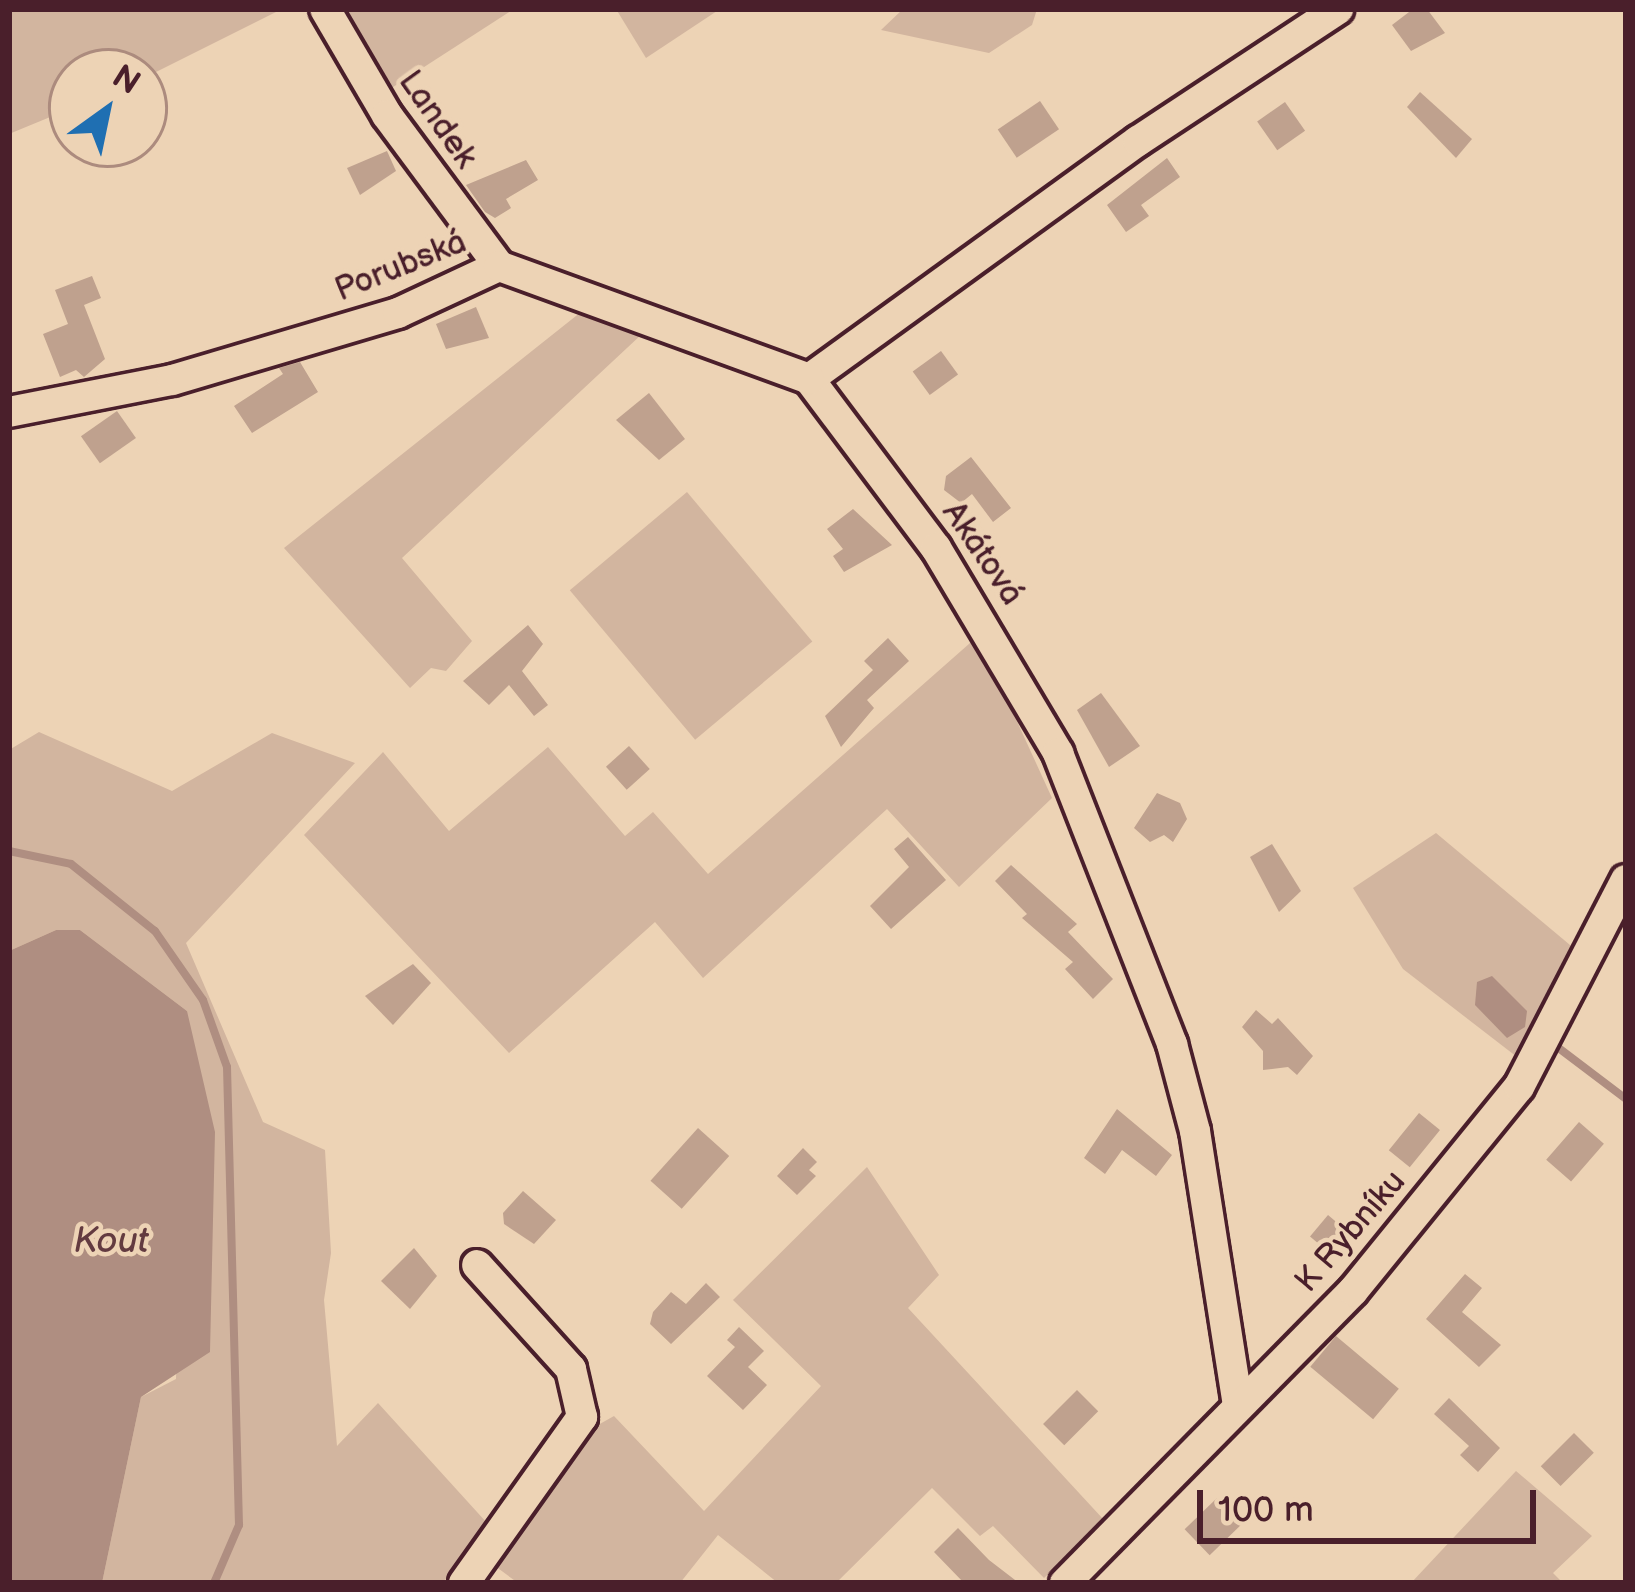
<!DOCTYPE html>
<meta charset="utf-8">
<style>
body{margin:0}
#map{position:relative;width:1635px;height:1592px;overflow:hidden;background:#edd3b5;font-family:"Balsamiq Sans",sans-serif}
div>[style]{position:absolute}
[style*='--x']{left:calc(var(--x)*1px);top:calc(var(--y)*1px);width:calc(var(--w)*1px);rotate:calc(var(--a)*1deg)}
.green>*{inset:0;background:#d2b59f;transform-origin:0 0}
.water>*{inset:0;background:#af8e81}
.stream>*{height:8px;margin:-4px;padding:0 4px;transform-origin:4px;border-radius:4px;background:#af8e81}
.building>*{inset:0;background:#bfa18e;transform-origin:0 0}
.roads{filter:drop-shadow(3px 0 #4a1f2b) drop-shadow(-3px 0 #4a1f2b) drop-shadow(0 3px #4a1f2b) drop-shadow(0 -3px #4a1f2b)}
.minor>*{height:30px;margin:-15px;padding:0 15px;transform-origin:15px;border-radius:15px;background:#edd3b5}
span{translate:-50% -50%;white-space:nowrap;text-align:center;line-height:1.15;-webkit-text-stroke:9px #edd3b5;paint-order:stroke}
.street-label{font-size:33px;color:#4a1f2b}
.water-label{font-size:36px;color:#633b40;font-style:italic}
.frame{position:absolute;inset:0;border:12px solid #4a1f2b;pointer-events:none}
.north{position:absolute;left:48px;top:48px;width:120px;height:120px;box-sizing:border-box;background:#edd3b5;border:3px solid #ac8b7e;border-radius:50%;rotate:33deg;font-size:33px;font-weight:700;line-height:48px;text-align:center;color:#4a1f2b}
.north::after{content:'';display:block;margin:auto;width:42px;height:54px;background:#1f6fb2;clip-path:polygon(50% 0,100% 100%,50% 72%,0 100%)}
.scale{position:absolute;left:1197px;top:1490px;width:339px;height:54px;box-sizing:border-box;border:6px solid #4a1f2b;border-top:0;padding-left:15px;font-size:36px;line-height:42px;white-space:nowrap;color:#4a1f2b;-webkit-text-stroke:9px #edd3b5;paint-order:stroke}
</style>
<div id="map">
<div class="green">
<div style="clip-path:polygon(9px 9px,282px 9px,144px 78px,72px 72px,72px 108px,9px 134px)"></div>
<div style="clip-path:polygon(338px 9px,514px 9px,390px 89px)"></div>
<div style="clip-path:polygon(616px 9px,720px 9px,646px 58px)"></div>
<div style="clip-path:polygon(903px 9px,1037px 9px,1032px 25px,989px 53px,881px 30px)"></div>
<div style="clip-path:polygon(586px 308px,642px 334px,402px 558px,472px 641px,446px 671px,431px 668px,410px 688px,284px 548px)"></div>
<div style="left:687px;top:492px;width:195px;height:153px;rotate:50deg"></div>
<div style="clip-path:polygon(978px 636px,1052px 798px,959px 887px,887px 809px,703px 978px,655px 922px,509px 1053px,304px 835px,383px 752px,449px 831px,548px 747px,625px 836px,653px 812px,708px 874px)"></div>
<div style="clip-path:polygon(39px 732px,172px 791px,272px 733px,355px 763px,186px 943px,263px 1122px,325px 1150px,331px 1253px,324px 1300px,337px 1446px,378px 1403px,487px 1523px,443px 1583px,102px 1583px,141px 1397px,176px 1379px,187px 1011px,80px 930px,56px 930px,9px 951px,9px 750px)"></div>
<div style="clip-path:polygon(1436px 833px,1576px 950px,1517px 1057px,1403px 969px,1353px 888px)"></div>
<div style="clip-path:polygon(867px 1167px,939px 1275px,908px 1308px,1104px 1520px,1044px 1578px,993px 1526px,980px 1536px,932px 1488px,836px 1583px,778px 1583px,718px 1535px,680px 1583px,518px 1583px,484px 1558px,582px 1434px,614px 1416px,704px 1511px,821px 1386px,733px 1300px)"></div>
<div style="clip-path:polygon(1516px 1471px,1592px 1536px,1553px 1573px,1563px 1583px,1411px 1583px)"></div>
</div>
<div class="water">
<div style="clip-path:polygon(56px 930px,80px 930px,187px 1011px,215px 1132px,210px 1352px,141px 1397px,102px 1583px,9px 1583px,9px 951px)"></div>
<div style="clip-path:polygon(1492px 976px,1527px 1011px,1525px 1027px,1507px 1038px,1475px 1005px,1477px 982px)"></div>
</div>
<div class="stream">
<div style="--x:9;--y:851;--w:63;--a:11.8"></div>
<div style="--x:71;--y:864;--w:107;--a:38.6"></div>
<div style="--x:155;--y:931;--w:84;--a:55.2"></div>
<div style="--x:203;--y:1000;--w:71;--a:70.3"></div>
<div style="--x:227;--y:1067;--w:458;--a:88.5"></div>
<div style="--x:239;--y:1525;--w:63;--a:113.3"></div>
<div style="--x:1552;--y:1043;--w:93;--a:37.1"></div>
</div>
<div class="building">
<div style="clip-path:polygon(1413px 9px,1427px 9px,1445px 33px,1411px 51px,1392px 25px)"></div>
<div style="clip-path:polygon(1420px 92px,1472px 139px,1456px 158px,1407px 107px)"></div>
<div style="left:1040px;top:101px;width:34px;height:51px;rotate:56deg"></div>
<div style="left:1285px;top:102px;width:35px;height:34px;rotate:55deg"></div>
<div style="clip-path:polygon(387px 151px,396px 171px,360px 195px,347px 168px)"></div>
<div style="clip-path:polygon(1167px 158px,1180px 177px,1141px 205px,1149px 216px,1126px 232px,1107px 205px)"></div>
<div style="clip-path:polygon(526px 160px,538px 180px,506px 199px,511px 208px,495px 218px,485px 212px,466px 185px)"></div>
<div style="clip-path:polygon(92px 276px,101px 298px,84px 305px,105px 359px,84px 377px,76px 370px,60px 377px,43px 334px,68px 324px,55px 290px)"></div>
<div style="clip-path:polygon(476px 307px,489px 338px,446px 349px,436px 324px)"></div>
<div style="left:941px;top:351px;width:29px;height:35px;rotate:54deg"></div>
<div style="clip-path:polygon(300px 362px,318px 392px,252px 433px,234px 406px,283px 374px,279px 368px)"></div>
<div style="clip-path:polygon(649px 393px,685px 439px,659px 460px,616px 420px)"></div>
<div style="left:117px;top:411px;width:33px;height:44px;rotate:55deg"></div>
<div style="clip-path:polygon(971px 457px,1011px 508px,993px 522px,972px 494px,961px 503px,944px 490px,946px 476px)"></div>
<div style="clip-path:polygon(853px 509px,892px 545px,844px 572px,833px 556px,843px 549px,827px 529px)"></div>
<div style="clip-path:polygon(528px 625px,543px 644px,522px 671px,548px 705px,534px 716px,509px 685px,489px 705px,463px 681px)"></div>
<div style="clip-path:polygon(888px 638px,909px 661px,867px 700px,874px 708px,841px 747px,825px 716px,873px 670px,864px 661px)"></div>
<div style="clip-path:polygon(1101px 693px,1140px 746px,1109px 767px,1077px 710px)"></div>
<div style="left:629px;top:746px;width:31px;height:31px;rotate:48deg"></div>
<div style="clip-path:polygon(1157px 793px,1180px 803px,1187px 819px,1173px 842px,1164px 835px,1150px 842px,1134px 828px)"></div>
<div style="clip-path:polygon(908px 837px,946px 880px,891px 929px,870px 906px,909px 867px,894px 849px)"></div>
<div style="clip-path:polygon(1272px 844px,1301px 891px,1279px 912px,1250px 857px)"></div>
<div style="clip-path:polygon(1011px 865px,1077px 924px,1068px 932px,1113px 979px,1093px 999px,1065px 969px,1073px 962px,1022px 918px,1027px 914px,995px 881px)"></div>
<div style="clip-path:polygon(413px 964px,431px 983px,393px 1025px,365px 996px)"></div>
<div style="clip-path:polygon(1256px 1010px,1272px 1024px,1278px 1018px,1313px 1056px,1297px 1075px,1288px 1067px,1263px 1070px,1263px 1051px,1242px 1027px)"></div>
<div style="clip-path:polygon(1117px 1109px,1172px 1155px,1156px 1176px,1122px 1150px,1105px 1174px,1084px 1158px)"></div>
<div style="left:1419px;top:1113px;width:27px;height:48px;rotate:39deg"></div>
<div style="left:1579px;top:1122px;width:33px;height:50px;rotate:41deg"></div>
<div style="left:698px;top:1128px;width:42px;height:71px;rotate:42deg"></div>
<div style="clip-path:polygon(803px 1148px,817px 1162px,809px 1170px,816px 1176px,797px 1195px,777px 1176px)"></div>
<div style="clip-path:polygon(523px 1191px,556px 1220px,534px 1244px,504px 1224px,503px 1213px)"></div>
<div style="left:1328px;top:1215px;width:33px;height:28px;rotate:40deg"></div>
<div style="clip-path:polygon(414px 1248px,437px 1276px,410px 1309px,381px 1281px)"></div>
<div style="clip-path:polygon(1465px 1274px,1482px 1288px,1462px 1312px,1501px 1345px,1479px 1367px,1426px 1319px)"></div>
<div style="clip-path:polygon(706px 1283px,720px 1297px,671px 1344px,650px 1324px,653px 1312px,671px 1292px,686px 1304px)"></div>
<div style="clip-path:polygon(739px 1327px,764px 1351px,748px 1367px,767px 1385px,743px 1410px,707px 1376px,735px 1347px,727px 1340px)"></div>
<div style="left:1336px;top:1336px;width:82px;height:40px;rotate:40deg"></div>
<div style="left:1077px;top:1390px;width:30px;height:48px;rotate:45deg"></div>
<div style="clip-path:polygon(1449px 1398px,1500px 1448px,1478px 1472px,1460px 1455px,1469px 1446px,1434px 1414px)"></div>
<div style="left:1574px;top:1433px;width:28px;height:47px;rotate:45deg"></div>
<div style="left:1217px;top:1498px;width:36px;height:45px;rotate:46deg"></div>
<div style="clip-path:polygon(958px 1528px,989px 1560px,1019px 1583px,964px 1583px,934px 1552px)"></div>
</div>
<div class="roads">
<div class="minor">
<div style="--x:325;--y:9;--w:123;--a:59.7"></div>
<div style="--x:387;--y:115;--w:188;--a:53.4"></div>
<div style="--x:809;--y:379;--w:211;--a:53.1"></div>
<div style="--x:936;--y:548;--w:239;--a:59.2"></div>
<div style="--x:1058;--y:753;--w:313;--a:68.6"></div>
<div style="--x:1172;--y:1044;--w:90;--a:75.2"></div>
<div style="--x:1195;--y:1131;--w:277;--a:81.1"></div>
<div style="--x:809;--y:379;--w:406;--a:-35.9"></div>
<div style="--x:1138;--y:141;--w:240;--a:-33.4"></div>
<div style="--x:9;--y:412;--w:166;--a:-11.1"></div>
<div style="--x:172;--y:380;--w:236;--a:-16.5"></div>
<div style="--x:398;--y:313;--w:111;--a:-25"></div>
<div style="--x:499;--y:266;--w:330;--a:20"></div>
<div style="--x:464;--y:1583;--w:204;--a:-54.6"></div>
<div style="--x:582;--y:1417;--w:49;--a:-102.9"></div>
<div style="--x:571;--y:1369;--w:140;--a:-132.1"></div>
<div style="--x:1065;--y:1583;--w:410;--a:-45.4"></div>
<div style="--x:1353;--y:1291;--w:263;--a:-50.9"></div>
<div style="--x:1519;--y:1087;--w:233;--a:-62.7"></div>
</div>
</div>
<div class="street-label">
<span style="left:437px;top:120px;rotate:55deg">Landek</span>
<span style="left:401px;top:267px;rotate:-22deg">Porubská</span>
<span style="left:982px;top:554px;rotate:56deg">Akátová</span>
<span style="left:1351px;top:1232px;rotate:-49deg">K Rybníku</span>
</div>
<div class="water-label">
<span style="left:111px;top:1242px">Kout</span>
</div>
<div class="frame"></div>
<div class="north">N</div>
<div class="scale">100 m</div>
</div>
